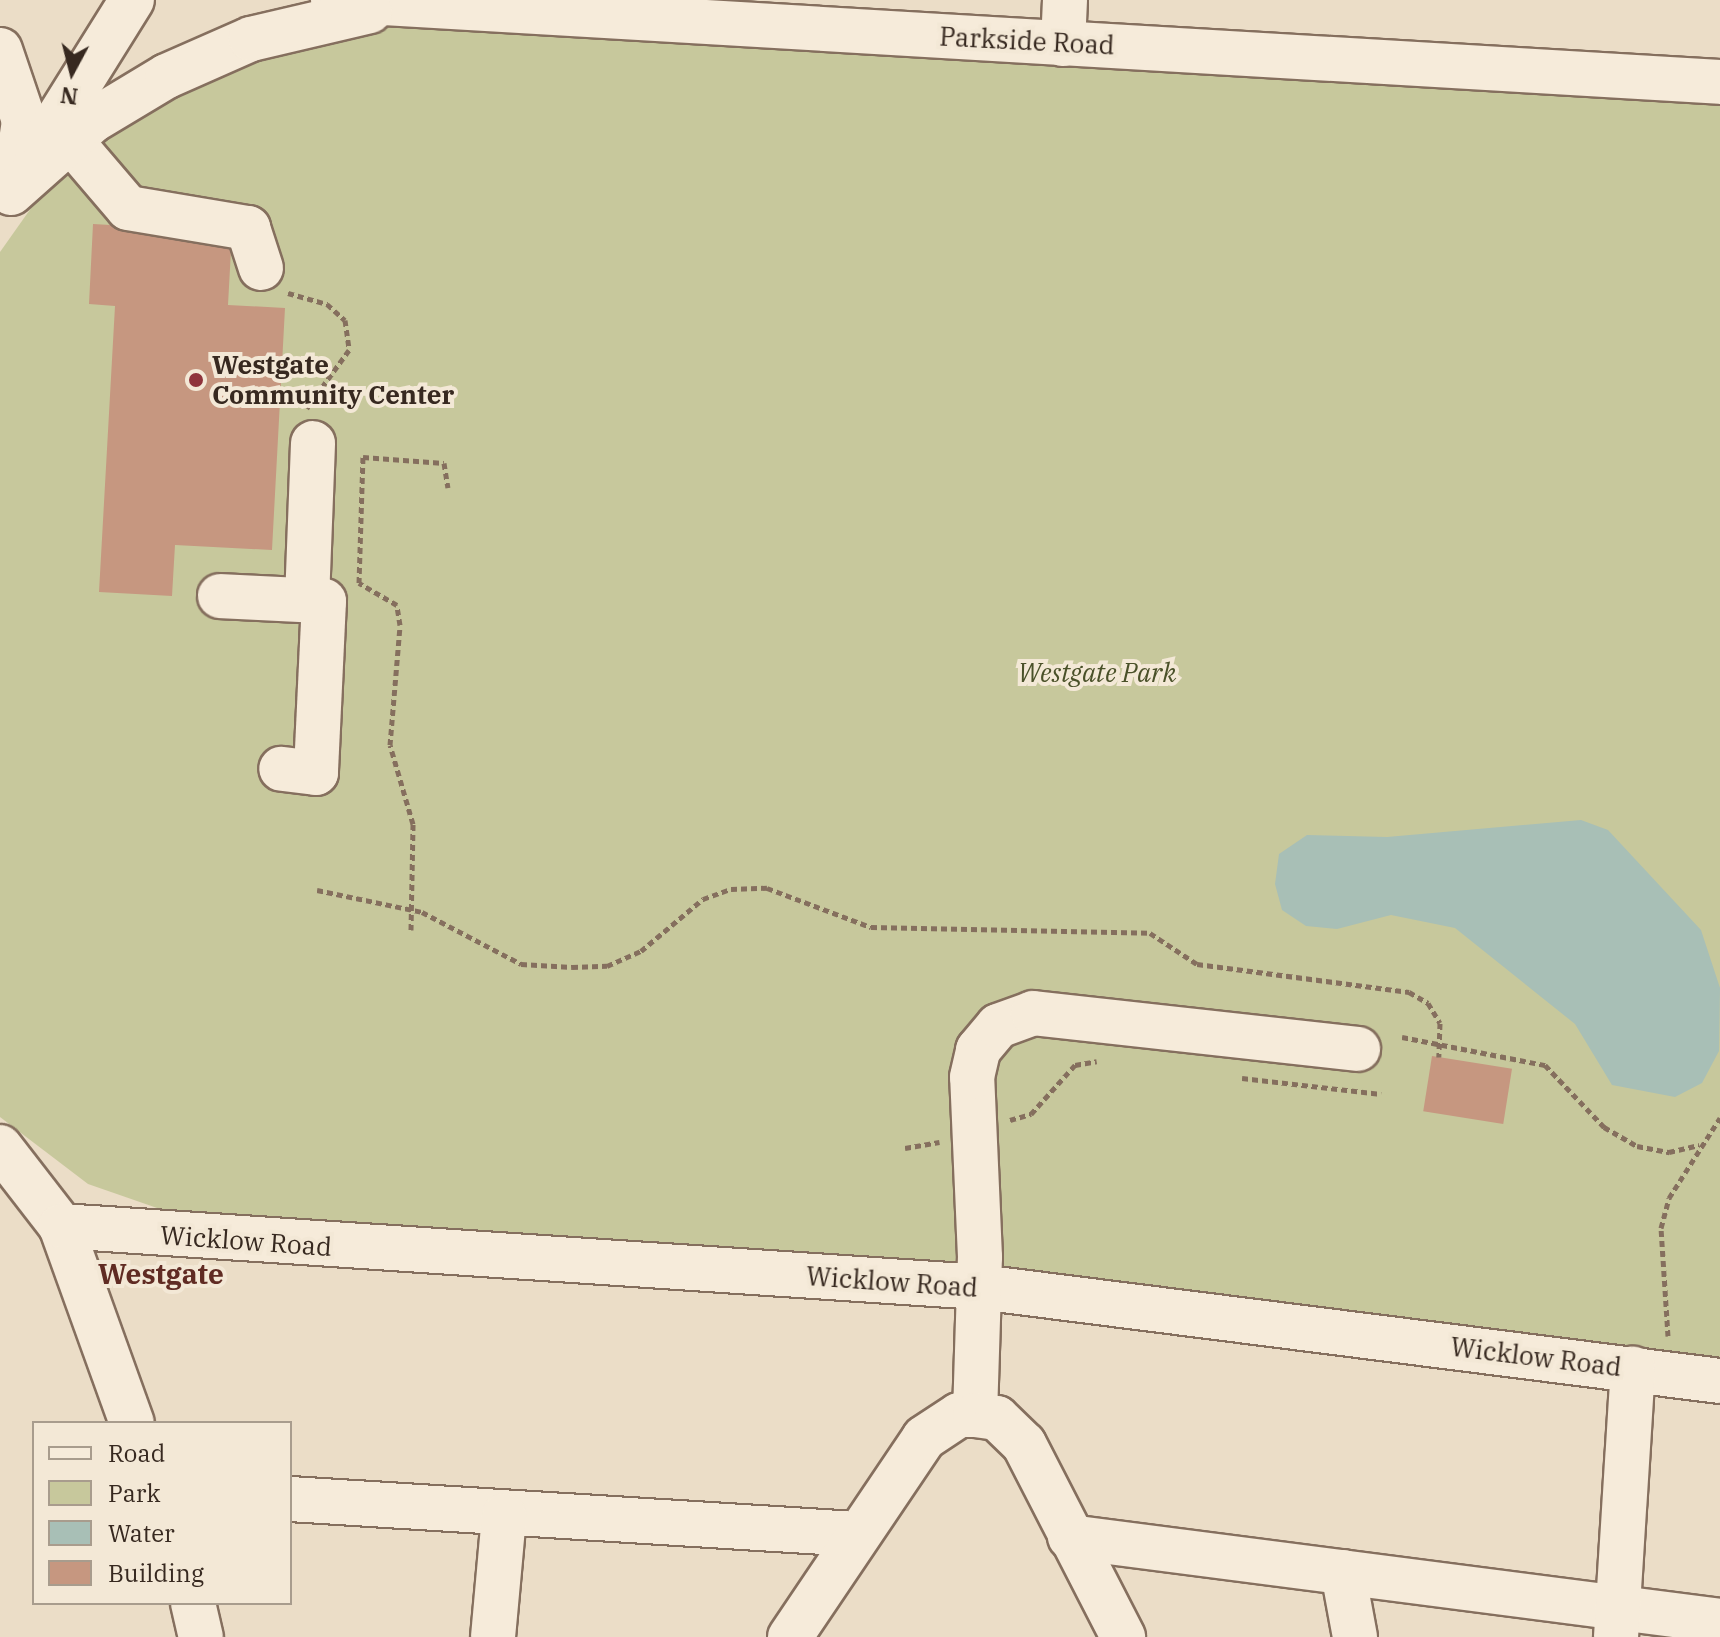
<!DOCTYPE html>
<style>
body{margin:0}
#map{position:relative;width:1720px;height:1637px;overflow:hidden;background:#ebddc7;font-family:"IBM Plex Serif",serif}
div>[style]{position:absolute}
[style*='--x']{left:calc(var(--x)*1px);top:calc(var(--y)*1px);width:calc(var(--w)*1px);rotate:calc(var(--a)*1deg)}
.green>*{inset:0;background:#c7c89c}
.water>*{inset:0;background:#a8bfb6}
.building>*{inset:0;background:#c69780;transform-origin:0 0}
.path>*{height:5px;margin-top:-2.5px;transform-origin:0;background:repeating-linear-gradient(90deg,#856f5e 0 6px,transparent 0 10px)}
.roads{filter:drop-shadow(2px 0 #856f5e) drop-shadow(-2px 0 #856f5e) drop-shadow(0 2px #856f5e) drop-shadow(0 -2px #856f5e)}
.minor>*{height:44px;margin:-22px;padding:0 22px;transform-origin:22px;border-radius:22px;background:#f6ebda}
.dots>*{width:22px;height:22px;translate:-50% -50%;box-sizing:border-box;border:4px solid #f3e8d6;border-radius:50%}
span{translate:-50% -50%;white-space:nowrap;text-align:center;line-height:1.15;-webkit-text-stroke:8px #f3e8d6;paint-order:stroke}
.street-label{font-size:26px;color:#372920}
.poi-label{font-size:26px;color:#372920;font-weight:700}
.left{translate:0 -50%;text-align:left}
.park-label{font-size:26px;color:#4a5129;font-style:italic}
.neighbourhood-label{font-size:28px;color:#602b23;font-weight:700}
.legend{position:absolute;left:32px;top:1421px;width:260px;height:184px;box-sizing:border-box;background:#f3e8d6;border:2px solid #a89c8d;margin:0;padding:10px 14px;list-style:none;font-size:24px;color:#372920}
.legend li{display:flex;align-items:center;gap:16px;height:40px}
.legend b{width:40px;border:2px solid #a89c8d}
.north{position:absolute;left:32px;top:32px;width:80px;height:80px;-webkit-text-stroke:6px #f3e8d6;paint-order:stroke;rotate:187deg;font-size:22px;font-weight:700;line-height:32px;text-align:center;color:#372920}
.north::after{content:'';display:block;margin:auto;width:28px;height:36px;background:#372920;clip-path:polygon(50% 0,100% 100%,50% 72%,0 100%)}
</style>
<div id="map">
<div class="green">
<div style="clip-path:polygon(444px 22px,1720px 101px,1720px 1367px,183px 1217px,88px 1184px,0 1117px,0 252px,58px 170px,141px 101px,343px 30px)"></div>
</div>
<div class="water">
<div style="clip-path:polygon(1581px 820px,1608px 830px,1701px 930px,1720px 988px,1719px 1051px,1702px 1083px,1675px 1097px,1612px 1085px,1575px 1024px,1455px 928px,1391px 915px,1337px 929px,1306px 926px,1282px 910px,1275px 884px,1279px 854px,1307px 835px,1387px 837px)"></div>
</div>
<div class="building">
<div style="clip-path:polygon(93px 224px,232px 232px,228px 305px,285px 308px,272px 550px,175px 545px,172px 596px,99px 592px,115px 306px,89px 304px)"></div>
<div style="left:1432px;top:1056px;width:81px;height:56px;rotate:9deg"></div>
</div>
<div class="path">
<div style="--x:288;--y:293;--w:41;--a:15.8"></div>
<div style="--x:327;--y:304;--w:24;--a:42"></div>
<div style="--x:345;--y:320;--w:30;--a:82"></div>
<div style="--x:349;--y:350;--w:72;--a:125.9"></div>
<div style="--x:317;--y:890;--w:107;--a:11.8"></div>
<div style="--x:422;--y:912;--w:112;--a:27.7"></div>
<div style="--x:521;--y:964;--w:51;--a:3.4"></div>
<div style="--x:572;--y:967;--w:35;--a:-2"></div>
<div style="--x:607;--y:966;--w:37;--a:-24"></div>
<div style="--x:641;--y:951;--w:81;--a:-40"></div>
<div style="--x:703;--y:899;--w:30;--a:-20"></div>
<div style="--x:731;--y:889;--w:36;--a:-2"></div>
<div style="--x:767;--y:888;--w:111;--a:20.6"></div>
<div style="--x:871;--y:927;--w:279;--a:1.2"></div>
<div style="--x:1150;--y:933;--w:56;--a:33.4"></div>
<div style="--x:1197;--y:964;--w:214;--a:7.5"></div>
<div style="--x:1409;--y:992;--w:22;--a:30"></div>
<div style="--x:1428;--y:1003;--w:23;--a:59"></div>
<div style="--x:1440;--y:1023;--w:34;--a:92"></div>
<div style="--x:411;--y:930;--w:106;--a:-88.9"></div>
<div style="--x:413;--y:824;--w:82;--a:-106.2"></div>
<div style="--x:390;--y:745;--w:120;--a:-85.2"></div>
<div style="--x:400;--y:625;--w:20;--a:-99"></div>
<div style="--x:397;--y:605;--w:44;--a:-149.9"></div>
<div style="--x:359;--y:583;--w:126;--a:-88.2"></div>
<div style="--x:363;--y:457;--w:81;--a:4.2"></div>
<div style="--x:444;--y:463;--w:25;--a:81"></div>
<div style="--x:1402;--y:1037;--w:146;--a:11.1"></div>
<div style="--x:1545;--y:1065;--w:86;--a:46.4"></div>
<div style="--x:1604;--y:1127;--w:38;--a:30"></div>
<div style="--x:1637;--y:1146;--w:33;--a:11"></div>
<div style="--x:1669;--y:1152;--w:31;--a:-13"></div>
<div style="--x:1242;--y:1078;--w:140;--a:6.6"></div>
<div style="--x:1010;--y:1120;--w:22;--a:-16"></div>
<div style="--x:1031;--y:1114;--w:66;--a:-48.1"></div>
<div style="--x:1075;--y:1065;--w:22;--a:-10"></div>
<div style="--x:905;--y:1148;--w:35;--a:-10"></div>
<div style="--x:1668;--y:1336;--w:108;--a:-93.7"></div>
<div style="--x:1661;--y:1228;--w:31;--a:-75"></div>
<div style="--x:1669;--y:1198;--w:95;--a:-57.5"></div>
</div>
<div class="roads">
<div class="minor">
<div style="--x:333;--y:0;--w:1389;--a:3.38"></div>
<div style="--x:1063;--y:44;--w:44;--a:-87.4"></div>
<div style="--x:0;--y:50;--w:75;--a:71.3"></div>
<div style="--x:24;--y:121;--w:55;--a:98.4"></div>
<div style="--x:70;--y:140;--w:89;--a:49.5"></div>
<div style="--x:128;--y:208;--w:122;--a:9.5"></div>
<div style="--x:248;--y:228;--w:42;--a:72"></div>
<div style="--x:37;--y:152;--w:179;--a:-58"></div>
<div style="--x:11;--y:193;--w:108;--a:-41.6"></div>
<div style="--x:92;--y:121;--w:87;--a:-31"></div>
<div style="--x:167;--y:76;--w:92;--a:-23.8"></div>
<div style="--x:251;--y:39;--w:122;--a:-13.2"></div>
<div style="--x:220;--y:596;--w:104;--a:2.8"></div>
<div style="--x:324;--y:601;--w:172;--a:92.7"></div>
<div style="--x:316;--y:773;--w:35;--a:-173"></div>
<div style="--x:307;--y:600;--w:157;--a:-87.8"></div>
<div style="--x:0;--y:1147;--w:100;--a:52.3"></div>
<div style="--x:61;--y:1226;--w:209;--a:70.2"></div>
<div style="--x:61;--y:1226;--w:921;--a:3.8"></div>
<div style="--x:980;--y:1287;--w:746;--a:7.24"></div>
<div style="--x:975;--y:1415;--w:158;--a:-88.2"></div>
<div style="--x:980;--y:1257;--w:180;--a:-92.5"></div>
<div style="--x:972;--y:1077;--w:28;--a:-77"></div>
<div style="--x:978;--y:1050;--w:31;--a:-50"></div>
<div style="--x:998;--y:1026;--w:37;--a:-20"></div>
<div style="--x:1033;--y:1013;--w:327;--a:6.3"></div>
<div style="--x:290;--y:1499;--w:567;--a:3.54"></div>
<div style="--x:1070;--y:1537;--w:655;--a:7.36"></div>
<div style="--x:1343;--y:1572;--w:66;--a:79.5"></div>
<div style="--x:193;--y:1603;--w:35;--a:77"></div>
<div style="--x:493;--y:1637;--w:122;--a:-84.8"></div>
<div style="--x:790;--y:1637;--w:240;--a:-56"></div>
<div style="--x:924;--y:1438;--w:42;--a:-33.3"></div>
<div style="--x:959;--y:1415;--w:16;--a:0"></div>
<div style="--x:975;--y:1415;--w:22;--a:8"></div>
<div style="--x:997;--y:1418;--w:37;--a:44"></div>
<div style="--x:1024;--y:1444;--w:217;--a:62.8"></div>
<div style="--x:1616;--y:1637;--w:269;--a:-86.4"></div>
</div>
</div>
<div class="dots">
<div style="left:196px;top:380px;background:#8f333b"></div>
</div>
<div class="street-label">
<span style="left:1027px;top:41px;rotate:3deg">Parkside Road</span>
<span style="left:246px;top:1241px;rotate:4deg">Wicklow Road</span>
<span style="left:892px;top:1282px;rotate:4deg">Wicklow Road</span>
<span style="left:1536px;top:1357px;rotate:7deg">Wicklow Road</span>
</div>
<div class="poi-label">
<span class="left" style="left:212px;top:380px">Westgate<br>Community Center</span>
</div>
<div class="park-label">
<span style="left:1097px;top:673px">Westgate Park</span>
</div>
<div class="neighbourhood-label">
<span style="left:161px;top:1274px">Westgate</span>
</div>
<ul class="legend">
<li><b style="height:10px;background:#f6ebda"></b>Road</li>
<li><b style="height:22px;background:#c7c89c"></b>Park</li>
<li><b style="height:22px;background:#a8bfb6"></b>Water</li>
<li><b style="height:22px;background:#c69780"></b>Building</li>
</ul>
<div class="north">N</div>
</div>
